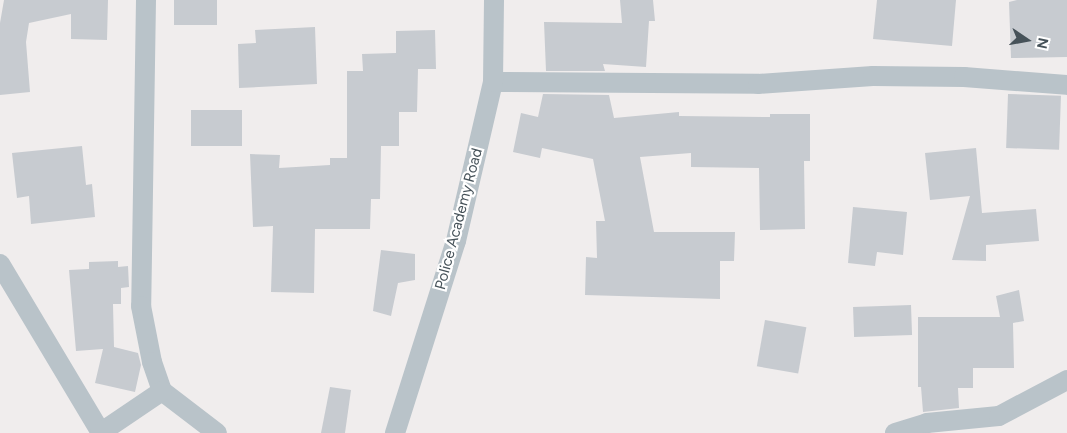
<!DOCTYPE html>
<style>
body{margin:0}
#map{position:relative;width:1067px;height:433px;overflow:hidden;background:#f0eded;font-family:Figtree,sans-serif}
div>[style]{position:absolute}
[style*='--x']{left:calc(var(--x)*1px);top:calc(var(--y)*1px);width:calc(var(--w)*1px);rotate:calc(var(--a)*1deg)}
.building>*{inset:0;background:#c7cbd0;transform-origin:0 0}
.minor>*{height:20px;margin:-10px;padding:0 10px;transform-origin:10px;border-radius:10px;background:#b9c3c9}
span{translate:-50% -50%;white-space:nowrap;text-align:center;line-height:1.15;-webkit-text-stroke:4.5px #fff;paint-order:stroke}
.street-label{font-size:15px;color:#465259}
.north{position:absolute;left:1002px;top:15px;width:50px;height:50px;-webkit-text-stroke:4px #fff;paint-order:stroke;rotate:102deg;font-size:14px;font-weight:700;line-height:20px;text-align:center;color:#465259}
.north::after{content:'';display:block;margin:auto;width:18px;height:22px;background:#465259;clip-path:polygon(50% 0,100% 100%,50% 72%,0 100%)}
</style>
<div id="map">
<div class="building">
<div style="clip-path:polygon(4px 0,108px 0,107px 40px,71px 39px,71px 14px,29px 23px,26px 42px,30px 92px,0 95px,0 23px)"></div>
<div style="left:174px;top:0;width:43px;height:25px"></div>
<div style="clip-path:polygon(620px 0,653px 0,655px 21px,649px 21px,646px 67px,603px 64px,605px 71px,546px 71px,544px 22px,622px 23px)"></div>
<div style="clip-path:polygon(877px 0,956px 0,952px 46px,873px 39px)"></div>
<div style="clip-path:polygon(1017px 0,1067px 0,1067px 57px,1011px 58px,1009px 2px)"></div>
<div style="clip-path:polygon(315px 27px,317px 84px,239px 88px,238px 44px,256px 43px,255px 30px)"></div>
<div style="clip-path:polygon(435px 30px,436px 69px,418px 69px,417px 112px,399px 112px,399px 146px,381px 146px,380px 199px,371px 199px,370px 229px,315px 229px,314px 293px,271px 292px,273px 226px,253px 227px,250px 154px,280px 155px,279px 168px,330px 165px,330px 158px,347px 158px,347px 71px,363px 71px,362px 54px,396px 53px,396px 31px)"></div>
<div style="clip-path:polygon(543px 94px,609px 95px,614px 118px,679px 112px,679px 116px,770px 117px,770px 114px,810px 114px,810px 161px,804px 161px,805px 229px,760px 230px,759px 168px,691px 167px,691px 153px,640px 157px,654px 232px,735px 232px,734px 261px,720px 261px,720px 299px,585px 295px,586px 257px,597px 258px,596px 221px,605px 221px,593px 159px,542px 148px,540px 158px,513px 152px,521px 113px,538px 117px)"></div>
<div style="left:1008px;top:94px;width:53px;height:54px;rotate:2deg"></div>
<div style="left:242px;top:110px;width:36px;height:51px;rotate:90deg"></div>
<div style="clip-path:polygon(82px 146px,86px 185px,92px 184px,95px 217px,31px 224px,29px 196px,17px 198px,12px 153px)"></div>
<div style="clip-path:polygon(976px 148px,982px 213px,1036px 209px,1039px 241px,986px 245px,986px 261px,952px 260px,970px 196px,930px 200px,925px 153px)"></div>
<div style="clip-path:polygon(853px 207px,907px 212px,903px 255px,877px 252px,875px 266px,848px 263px)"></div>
<div style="clip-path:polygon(381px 250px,415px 254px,415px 280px,398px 283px,391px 316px,373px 311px)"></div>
<div style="clip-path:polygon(118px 261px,118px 267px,128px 266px,129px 287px,121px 288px,121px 304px,113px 304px,114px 347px,138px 353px,141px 365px,135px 392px,95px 383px,103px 349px,76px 351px,69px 270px,89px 269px,89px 262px)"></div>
<div style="clip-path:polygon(1019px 290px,1024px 321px,1013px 323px,1014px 368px,973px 368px,973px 388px,958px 388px,959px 408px,923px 412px,921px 387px,918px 387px,918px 317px,1000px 317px,996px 296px)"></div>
<div style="left:911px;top:305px;width:30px;height:58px;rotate:88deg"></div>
<div style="left:765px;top:320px;width:42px;height:47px;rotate:10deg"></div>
<div style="clip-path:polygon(330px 387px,351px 390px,345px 433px,321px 433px)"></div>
</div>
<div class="minor">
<div style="--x:146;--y:0;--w:306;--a:90.9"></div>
<div style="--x:141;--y:306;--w:57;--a:78.9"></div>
<div style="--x:152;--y:362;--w:31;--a:71"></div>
<div style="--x:162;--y:391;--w:69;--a:37.4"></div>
<div style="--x:493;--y:82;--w:265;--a:0.4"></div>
<div style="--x:758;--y:84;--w:115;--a:-4"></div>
<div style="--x:873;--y:76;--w:91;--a:0.6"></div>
<div style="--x:964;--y:77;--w:103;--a:4.4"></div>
<div style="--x:0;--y:264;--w:197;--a:59.1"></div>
<div style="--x:100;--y:433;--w:75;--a:-34.1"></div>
<div style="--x:395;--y:433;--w:201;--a:-72.4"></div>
<div style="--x:456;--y:241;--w:163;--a:-76.9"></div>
<div style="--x:493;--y:82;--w:82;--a:-89.3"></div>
<div style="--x:895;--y:433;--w:34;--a:-17"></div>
<div style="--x:927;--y:423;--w:72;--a:-5.6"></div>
<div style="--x:999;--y:416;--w:77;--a:-27.9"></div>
</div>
<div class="street-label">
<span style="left:459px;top:219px;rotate:-75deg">Police Academy Road</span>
</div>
<div class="north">N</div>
</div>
